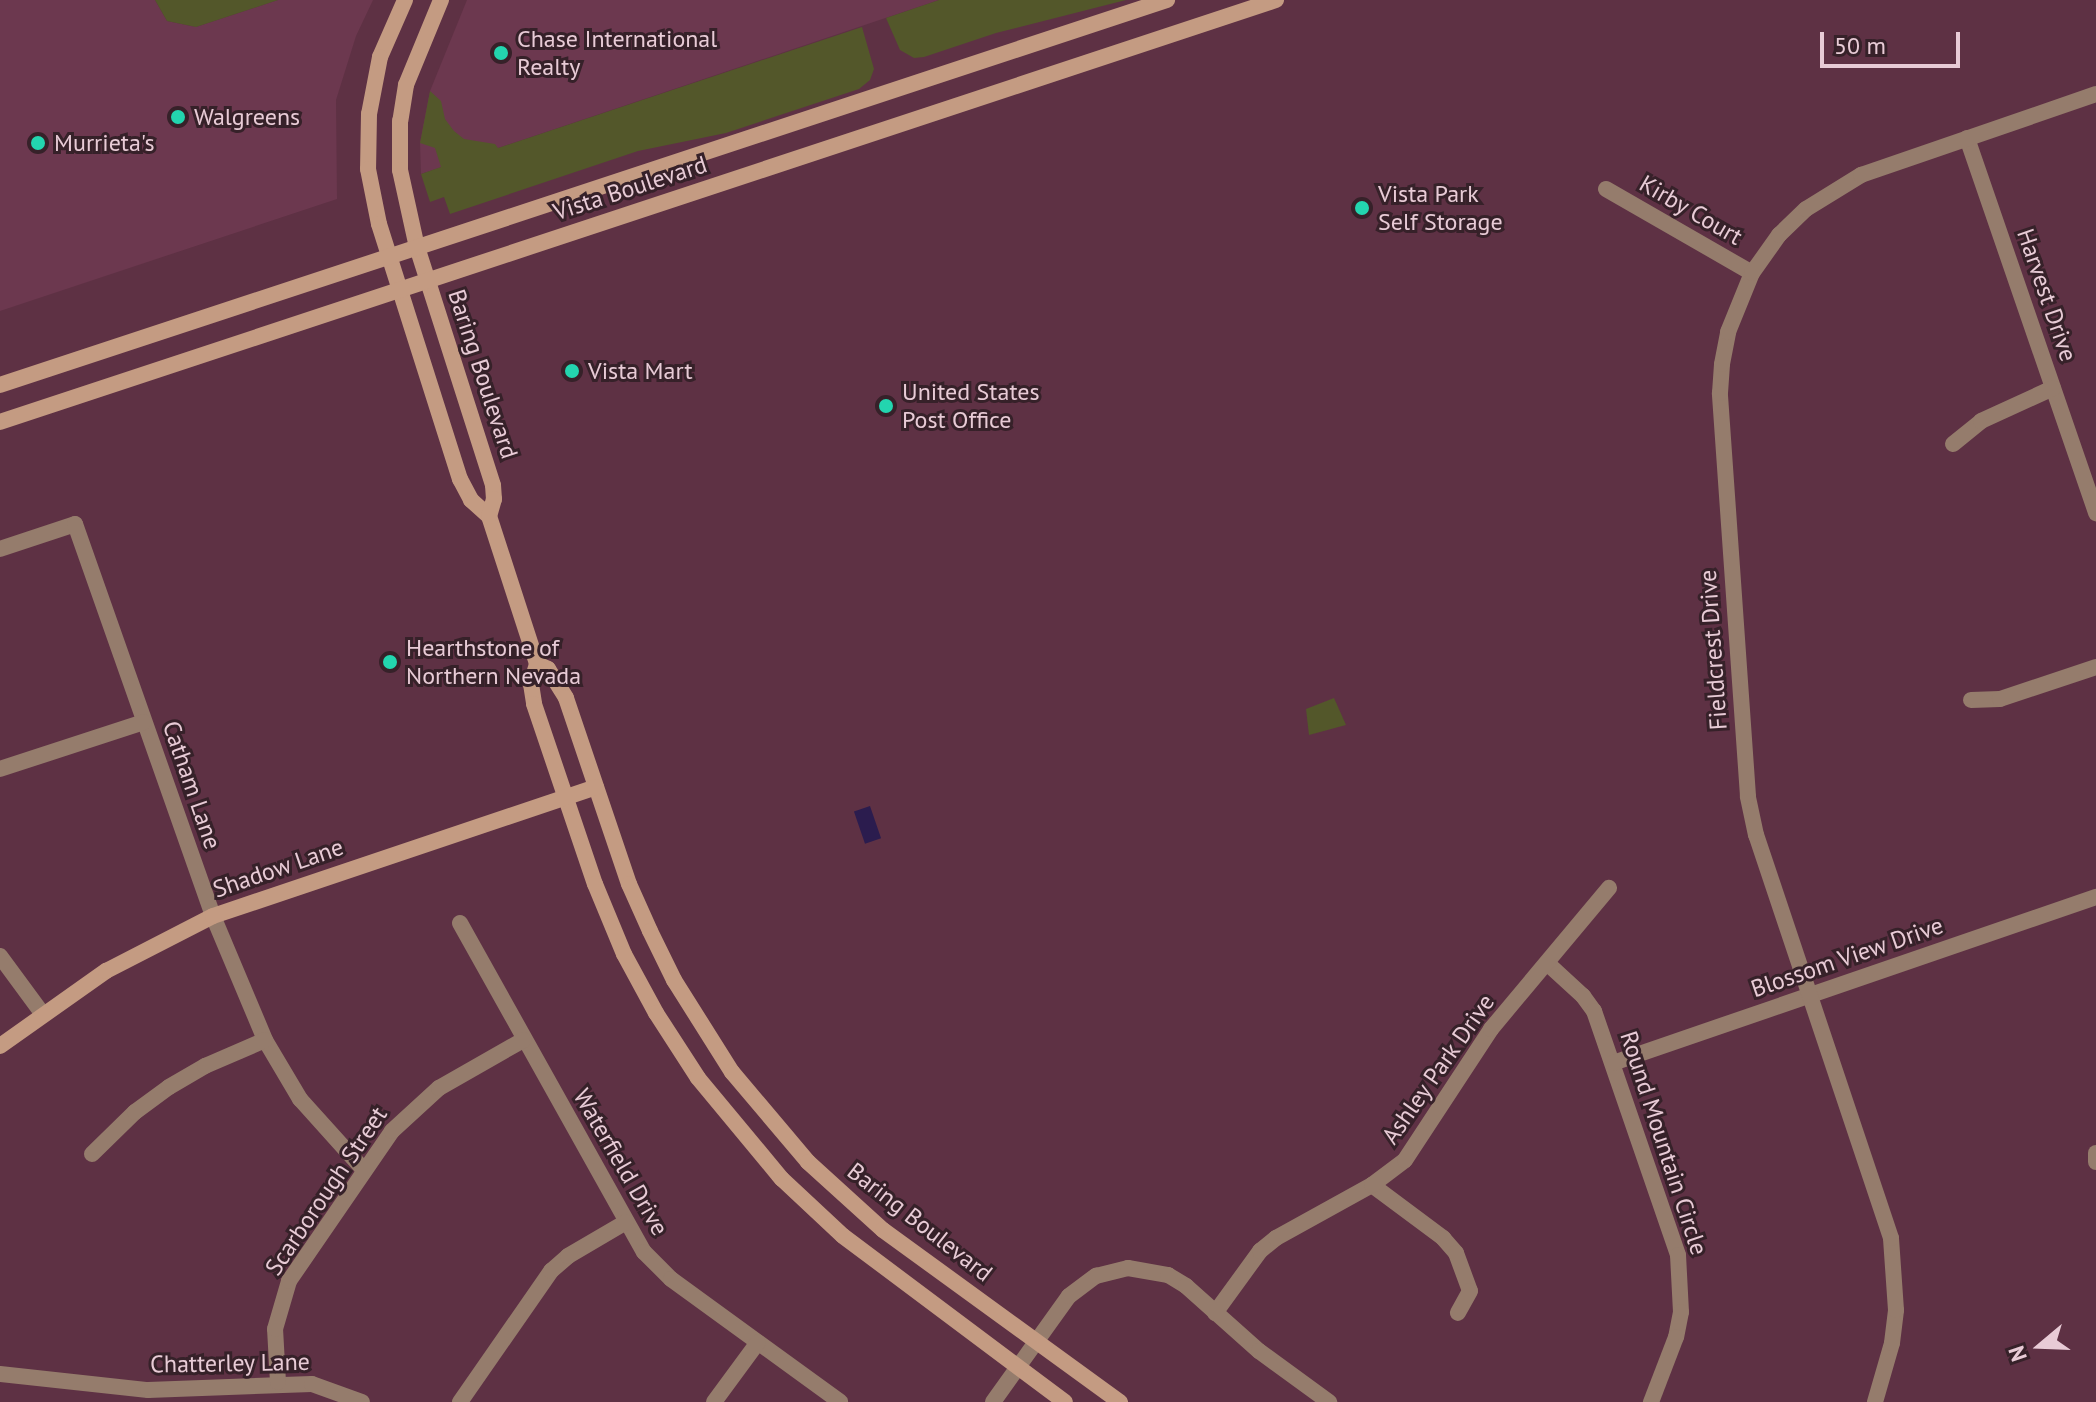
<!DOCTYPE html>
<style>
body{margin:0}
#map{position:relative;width:2096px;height:1402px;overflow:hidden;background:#5e3144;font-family:"PT Sans",sans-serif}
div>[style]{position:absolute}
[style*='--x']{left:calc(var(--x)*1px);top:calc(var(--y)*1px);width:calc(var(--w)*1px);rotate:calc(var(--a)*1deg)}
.built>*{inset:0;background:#6c384f}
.green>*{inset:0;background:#53572a}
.water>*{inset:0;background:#2b1c4e;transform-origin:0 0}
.street>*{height:16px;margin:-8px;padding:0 8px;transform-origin:8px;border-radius:8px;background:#957c6c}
.secondary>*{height:16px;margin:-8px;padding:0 8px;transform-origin:8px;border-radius:8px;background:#c49b82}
.dots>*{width:22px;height:22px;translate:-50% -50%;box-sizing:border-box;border:4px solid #362129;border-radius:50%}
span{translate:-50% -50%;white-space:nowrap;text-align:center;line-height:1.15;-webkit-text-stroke:6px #362129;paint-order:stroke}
.poi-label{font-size:24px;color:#e8cbd6}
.left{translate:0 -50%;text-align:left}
.street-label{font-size:24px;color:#e8cbd6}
.north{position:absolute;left:2000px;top:1306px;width:80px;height:80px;-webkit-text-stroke:6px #362129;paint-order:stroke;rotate:251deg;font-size:22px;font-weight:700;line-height:32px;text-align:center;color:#e8cbd6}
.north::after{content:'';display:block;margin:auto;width:28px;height:36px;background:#e8cbd6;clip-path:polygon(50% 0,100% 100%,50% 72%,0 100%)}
.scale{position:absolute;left:1820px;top:32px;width:140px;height:36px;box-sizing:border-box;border:4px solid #e8cbd6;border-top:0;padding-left:10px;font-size:24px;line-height:28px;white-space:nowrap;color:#e8cbd6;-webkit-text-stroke:6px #362129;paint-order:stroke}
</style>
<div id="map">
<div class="built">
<div style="clip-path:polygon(0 0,155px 0,167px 21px,196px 27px,278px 0,373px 0,356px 36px,336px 100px,337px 199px,0 311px)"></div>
<div style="clip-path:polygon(467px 0,939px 0,421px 174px,420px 143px,430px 91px)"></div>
</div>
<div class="green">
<div style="clip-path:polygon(155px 0,278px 0,196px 27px,167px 21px)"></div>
<div style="clip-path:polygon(939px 0,1126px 0,996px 33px,924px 57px,914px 58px,900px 50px,886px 18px)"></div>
<div style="clip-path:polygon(862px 27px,874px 69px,870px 80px,859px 89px,726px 133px,638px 151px,450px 214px,444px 197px,430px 202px,421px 174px,441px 167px,435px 148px,420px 143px,430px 91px,441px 101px,445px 119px,454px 131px,464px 139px,495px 144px,498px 148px)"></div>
<div style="clip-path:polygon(1334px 698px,1346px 725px,1309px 735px,1306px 709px)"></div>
</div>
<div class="water">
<div style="left:870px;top:806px;width:34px;height:17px;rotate:71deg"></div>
</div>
<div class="street">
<div style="--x:1967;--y:138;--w:397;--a:71"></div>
<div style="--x:1606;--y:189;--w:168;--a:29.9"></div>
<div style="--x:1953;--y:444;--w:36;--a:-39"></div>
<div style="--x:1981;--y:421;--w:79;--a:-24.6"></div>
<div style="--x:0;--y:549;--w:79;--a:-18.4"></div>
<div style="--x:75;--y:524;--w:416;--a:70.6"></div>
<div style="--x:213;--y:916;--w:134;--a:67.2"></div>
<div style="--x:265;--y:1040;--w:69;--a:59.3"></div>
<div style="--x:300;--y:1099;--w:96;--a:48"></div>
<div style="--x:1971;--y:700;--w:29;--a:-2"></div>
<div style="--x:2000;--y:699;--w:101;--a:-18.4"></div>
<div style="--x:0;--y:769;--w:151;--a:-18.1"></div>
<div style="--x:460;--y:923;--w:377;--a:60.8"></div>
<div style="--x:644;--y:1252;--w:38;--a:45"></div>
<div style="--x:671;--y:1279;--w:209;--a:36"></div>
<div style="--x:0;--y:956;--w:71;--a:53.6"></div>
<div style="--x:1547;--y:963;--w:49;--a:42.5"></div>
<div style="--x:1583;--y:996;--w:19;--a:54"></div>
<div style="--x:1594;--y:1011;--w:258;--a:71"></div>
<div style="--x:1678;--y:1255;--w:57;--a:87"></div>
<div style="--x:1681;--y:1312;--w:25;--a:101"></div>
<div style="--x:1676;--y:1337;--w:70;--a:111"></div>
<div style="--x:1613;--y:1063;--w:511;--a:-18.97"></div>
<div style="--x:2096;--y:1153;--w:9;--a:90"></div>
<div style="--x:92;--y:1154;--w:60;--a:-44.3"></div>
<div style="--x:135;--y:1112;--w:42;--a:-36.3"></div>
<div style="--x:169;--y:1087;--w:42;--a:-30.3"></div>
<div style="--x:205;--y:1066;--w:65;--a:-23.4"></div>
<div style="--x:1372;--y:1185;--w:89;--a:36.7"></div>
<div style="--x:1443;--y:1238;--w:20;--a:49"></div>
<div style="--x:1456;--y:1253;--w:40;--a:69.8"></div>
<div style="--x:1470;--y:1291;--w:25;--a:119"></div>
<div style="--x:1215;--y:1313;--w:77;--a:-54"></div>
<div style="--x:1260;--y:1251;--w:21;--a:-39"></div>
<div style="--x:1276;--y:1238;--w:110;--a:-28.9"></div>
<div style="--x:1372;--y:1185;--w:41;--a:-37.1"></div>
<div style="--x:1405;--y:1160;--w:157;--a:-56.7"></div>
<div style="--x:1491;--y:1029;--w:184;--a:-50.1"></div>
<div style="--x:0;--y:1374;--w:149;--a:6.2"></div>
<div style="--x:148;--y:1390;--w:164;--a:-2.1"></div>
<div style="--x:312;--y:1384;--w:53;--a:19.8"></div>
<div style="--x:278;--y:1382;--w:53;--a:-93.2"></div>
<div style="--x:275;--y:1329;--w:50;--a:-73.7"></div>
<div style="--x:289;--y:1281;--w:182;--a:-55.5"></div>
<div style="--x:392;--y:1131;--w:64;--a:-42.5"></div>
<div style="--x:439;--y:1088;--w:97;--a:-29.7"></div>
<div style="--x:460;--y:1402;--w:160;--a:-55.2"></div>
<div style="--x:551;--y:1271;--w:23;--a:-41"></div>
<div style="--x:568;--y:1256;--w:67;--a:-30.4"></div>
<div style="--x:714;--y:1402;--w:74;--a:-53.7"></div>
<div style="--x:993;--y:1402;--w:130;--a:-54.4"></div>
<div style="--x:1069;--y:1296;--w:34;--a:-37"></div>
<div style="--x:1096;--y:1276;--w:33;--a:-14"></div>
<div style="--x:1128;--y:1268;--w:41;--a:9.9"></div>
<div style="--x:1168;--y:1275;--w:21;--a:31"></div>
<div style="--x:1186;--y:1286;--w:98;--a:41.7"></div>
<div style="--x:1259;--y:1351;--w:87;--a:36.1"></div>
<div style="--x:1875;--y:1402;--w:61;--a:-73.9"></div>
<div style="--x:1892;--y:1343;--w:33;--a:-83"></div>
<div style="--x:1896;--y:1310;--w:72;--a:-94"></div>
<div style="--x:1891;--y:1238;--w:425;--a:-108.5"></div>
<div style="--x:1756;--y:835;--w:40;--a:-102"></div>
<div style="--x:1748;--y:796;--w:404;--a:-94"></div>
<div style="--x:1720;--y:393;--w:29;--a:-86"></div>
<div style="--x:1722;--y:364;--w:33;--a:-79"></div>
<div style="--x:1728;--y:332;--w:64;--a:-67.9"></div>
<div style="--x:1752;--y:273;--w:47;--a:-54.6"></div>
<div style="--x:1779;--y:235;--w:37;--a:-44"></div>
<div style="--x:1806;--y:209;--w:65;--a:-31.7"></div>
<div style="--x:1861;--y:175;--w:249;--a:-19"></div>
</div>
<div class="secondary">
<div style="--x:405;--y:0;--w:62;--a:113.7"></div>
<div style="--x:380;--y:57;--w:58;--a:100.9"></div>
<div style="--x:369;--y:114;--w:55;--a:91"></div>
<div style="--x:368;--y:169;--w:56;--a:78.7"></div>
<div style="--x:379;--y:224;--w:268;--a:72.4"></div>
<div style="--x:460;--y:479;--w:24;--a:62"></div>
<div style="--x:471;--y:500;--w:24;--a:42"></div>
<div style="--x:489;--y:516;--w:156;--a:72"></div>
<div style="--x:537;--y:664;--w:21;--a:107"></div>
<div style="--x:531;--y:684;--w:20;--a:81"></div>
<div style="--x:534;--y:704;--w:190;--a:71.3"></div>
<div style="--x:595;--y:884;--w:76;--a:67.5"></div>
<div style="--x:624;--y:954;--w:67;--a:61.5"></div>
<div style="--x:656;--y:1013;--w:77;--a:57.1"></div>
<div style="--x:698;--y:1078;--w:131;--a:50.3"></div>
<div style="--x:782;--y:1179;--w:83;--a:43.1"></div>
<div style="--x:843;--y:1236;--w:277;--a:36.8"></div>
<div style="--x:441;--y:0;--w:92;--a:112.4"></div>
<div style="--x:406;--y:85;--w:36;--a:99"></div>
<div style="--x:400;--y:121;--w:49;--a:90"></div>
<div style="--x:400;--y:170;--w:79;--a:77.6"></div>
<div style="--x:417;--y:247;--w:250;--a:72.3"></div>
<div style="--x:493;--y:485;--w:14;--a:86"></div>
<div style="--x:494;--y:499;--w:18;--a:106"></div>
<div style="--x:0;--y:385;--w:1229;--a:-18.26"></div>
<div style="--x:0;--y:422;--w:1344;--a:-18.3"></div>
<div style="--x:537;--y:664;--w:12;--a:24"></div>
<div style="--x:548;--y:669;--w:34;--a:58"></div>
<div style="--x:566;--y:698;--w:196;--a:71.3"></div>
<div style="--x:629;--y:884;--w:51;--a:65.9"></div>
<div style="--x:650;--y:931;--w:55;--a:63.9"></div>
<div style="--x:674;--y:980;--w:109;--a:57.8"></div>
<div style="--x:732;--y:1072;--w:118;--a:49.8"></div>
<div style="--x:808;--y:1162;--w:101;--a:42.2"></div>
<div style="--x:883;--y:1230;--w:293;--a:36"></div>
<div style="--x:0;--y:1046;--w:130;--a:-35.3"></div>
<div style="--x:106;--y:971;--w:120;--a:-27.2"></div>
<div style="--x:213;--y:916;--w:404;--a:-18.6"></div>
</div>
<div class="dots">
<div style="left:501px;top:53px;background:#23d5af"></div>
<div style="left:178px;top:117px;background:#23d5af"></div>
<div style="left:38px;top:143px;background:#23d5af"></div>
<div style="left:1362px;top:208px;background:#23d5af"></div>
<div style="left:572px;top:371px;background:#23d5af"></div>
<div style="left:886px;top:406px;background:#23d5af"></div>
<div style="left:390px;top:662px;background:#23d5af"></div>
</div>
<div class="poi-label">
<span class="left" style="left:517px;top:53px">Chase International<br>Realty</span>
<span class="left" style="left:194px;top:117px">Walgreens</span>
<span class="left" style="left:54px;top:143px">Murrieta's</span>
<span class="left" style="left:1378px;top:208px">Vista Park<br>Self Storage</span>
<span class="left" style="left:588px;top:371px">Vista Mart</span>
<span class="left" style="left:902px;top:406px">United States<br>Post Office</span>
<span class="left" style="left:406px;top:662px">Hearthstone of<br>Northern Nevada</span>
</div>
<div class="street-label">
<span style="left:630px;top:188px;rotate:-18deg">Vista Boulevard</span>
<span style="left:1691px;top:210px;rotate:30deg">Kirby Court</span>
<span style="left:2047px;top:295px;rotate:71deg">Harvest Drive</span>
<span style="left:483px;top:374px;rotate:72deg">Baring Boulevard</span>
<span style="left:1713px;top:650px;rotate:-94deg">Fieldcrest Drive</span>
<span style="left:192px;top:785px;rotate:71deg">Catham Lane</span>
<span style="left:278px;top:868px;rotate:-19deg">Shadow Lane</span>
<span style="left:1847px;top:957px;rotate:-19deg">Blossom View Drive</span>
<span style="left:1438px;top:1069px;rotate:-55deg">Ashley Park Drive</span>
<span style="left:1664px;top:1143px;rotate:72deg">Round Mountain Circle</span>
<span style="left:621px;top:1162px;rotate:60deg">Waterfield Drive</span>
<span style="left:326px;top:1191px;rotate:-56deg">Scarborough Street</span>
<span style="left:920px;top:1222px;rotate:38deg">Baring Boulevard</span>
<span style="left:230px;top:1363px;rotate:-1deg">Chatterley Lane</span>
</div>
<div class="north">N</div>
<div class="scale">50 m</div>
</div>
